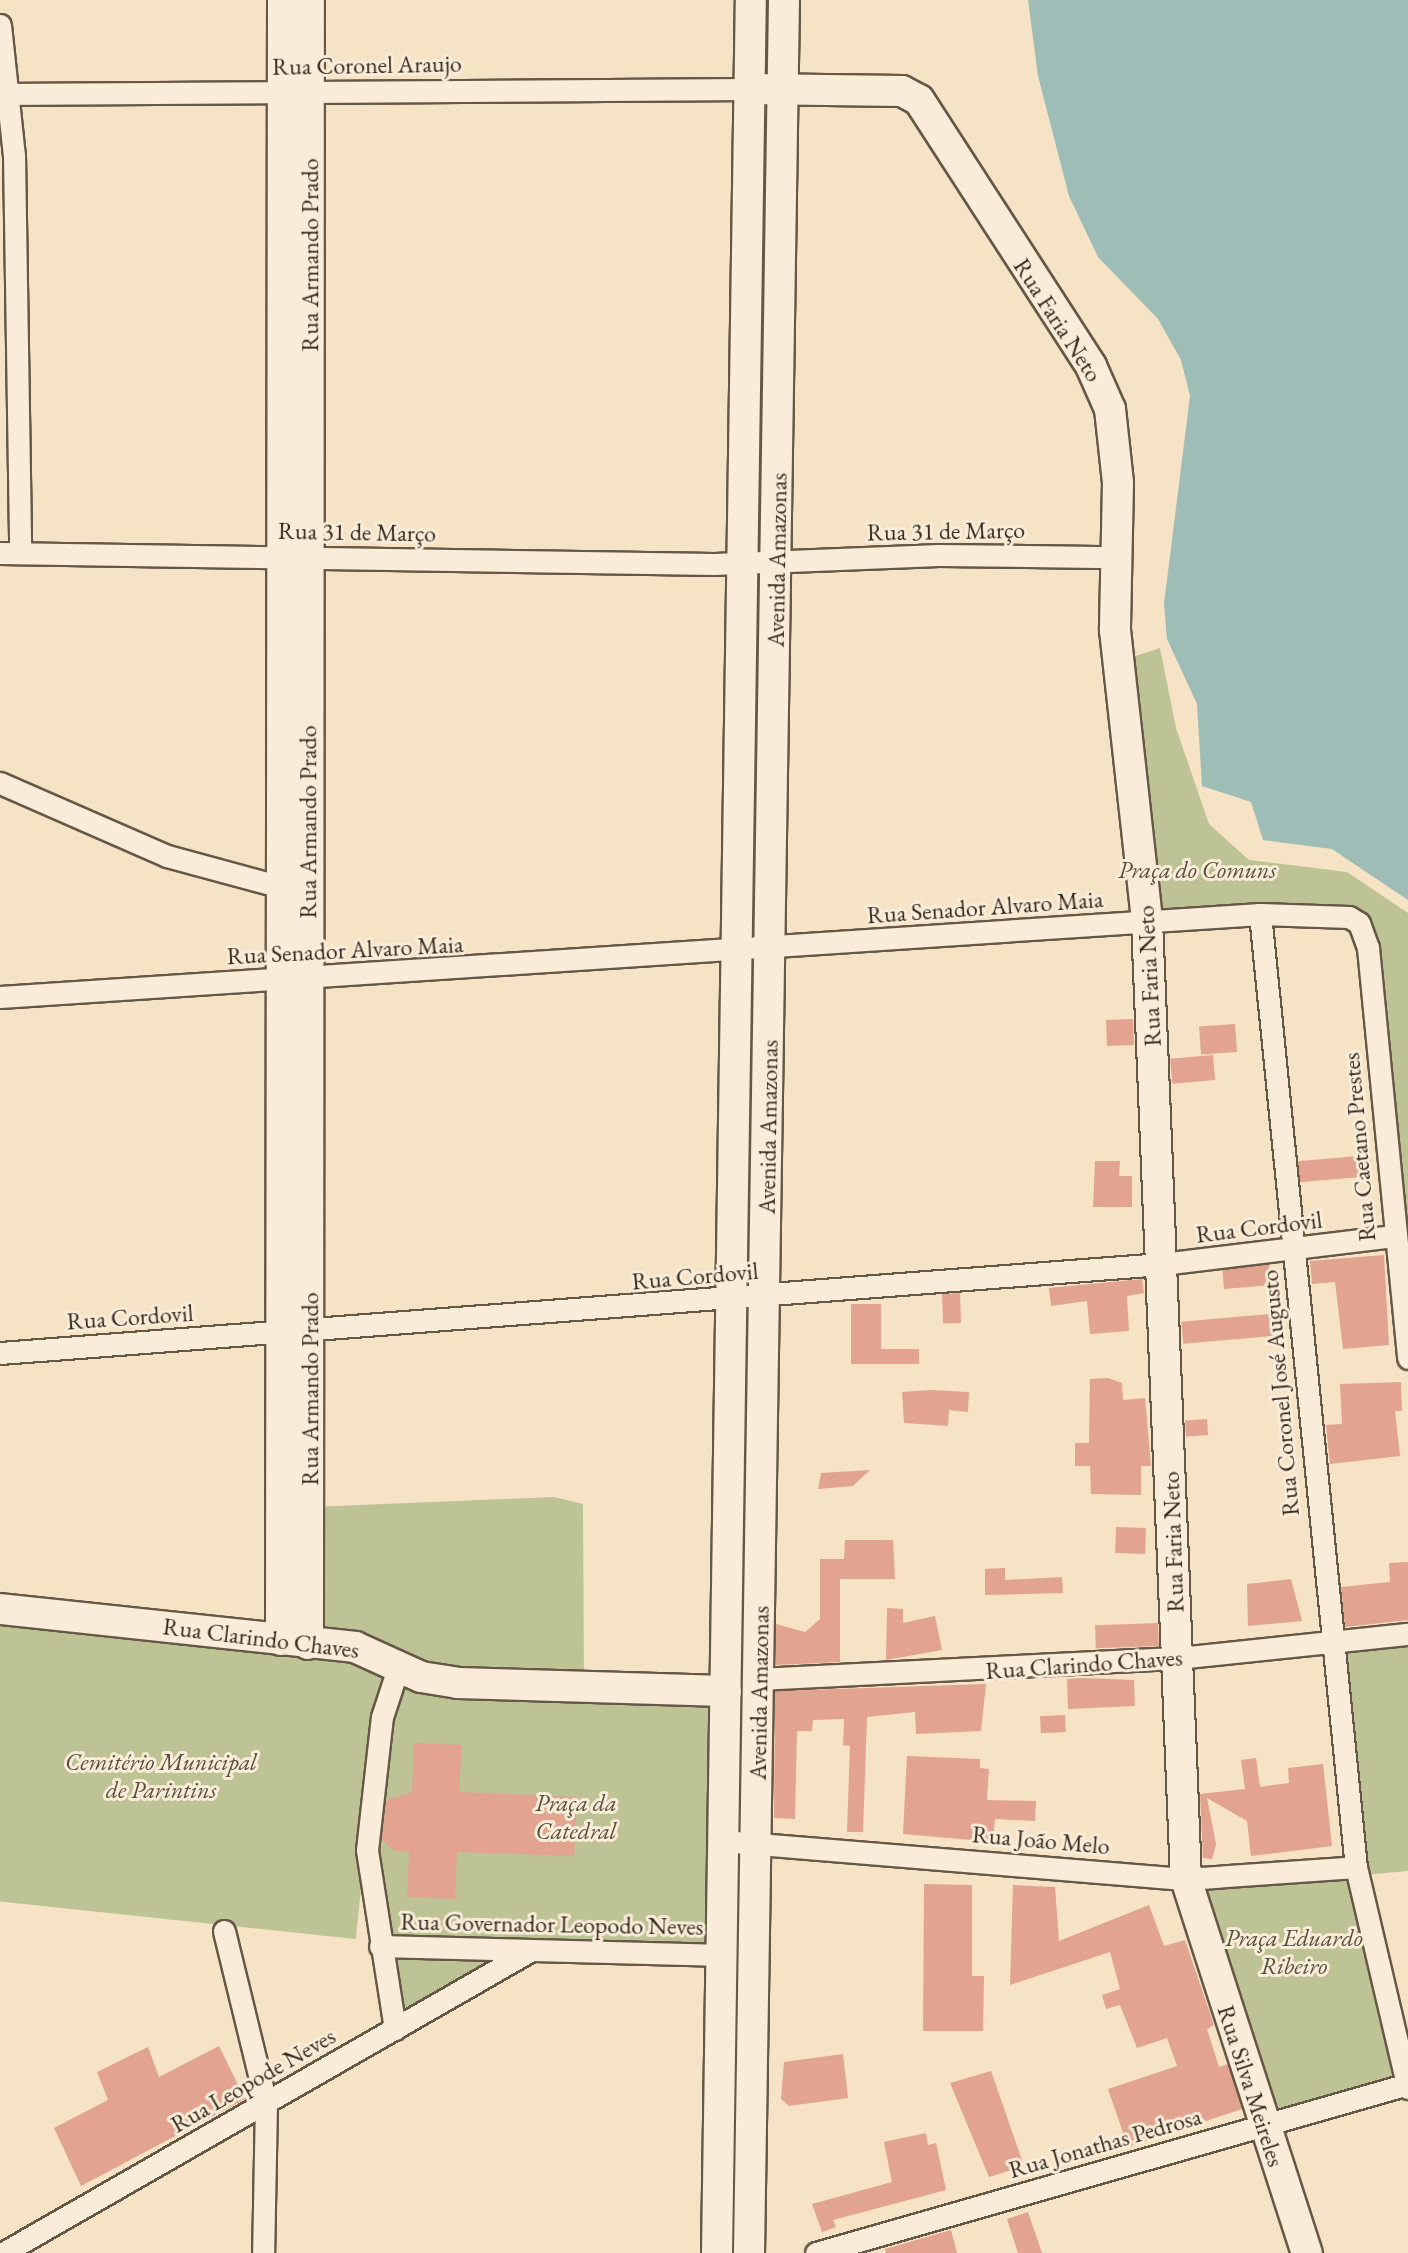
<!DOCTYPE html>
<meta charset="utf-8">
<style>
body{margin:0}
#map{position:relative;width:1408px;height:2253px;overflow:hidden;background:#f6e2c4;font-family:"EB Garamond",serif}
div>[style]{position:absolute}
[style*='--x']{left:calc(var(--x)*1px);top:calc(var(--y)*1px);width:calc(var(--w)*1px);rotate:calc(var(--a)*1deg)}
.green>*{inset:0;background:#bdc394;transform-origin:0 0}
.water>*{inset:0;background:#9dbdb6}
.building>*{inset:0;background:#e2a390;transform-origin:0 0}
.roads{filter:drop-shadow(2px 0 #655846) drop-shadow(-2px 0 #655846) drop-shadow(0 2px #655846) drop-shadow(0 -2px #655846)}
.street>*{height:21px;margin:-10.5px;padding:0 10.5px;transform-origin:10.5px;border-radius:10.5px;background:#f9ecd9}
.secondary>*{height:30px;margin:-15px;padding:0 15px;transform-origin:15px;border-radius:15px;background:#f9ecd9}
span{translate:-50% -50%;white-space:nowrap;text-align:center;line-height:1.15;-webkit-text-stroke:6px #f9ecd9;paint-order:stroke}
.street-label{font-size:24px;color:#352a1c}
.park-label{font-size:24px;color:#57503a;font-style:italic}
</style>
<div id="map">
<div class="green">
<div style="clip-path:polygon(758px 111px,773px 112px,769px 532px,751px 531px)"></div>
<div style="left:750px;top:594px;width:19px;height:331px"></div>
<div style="clip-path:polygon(1160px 648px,1176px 728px,1209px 824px,1249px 860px,1347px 872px,1408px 913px,1408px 1333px,1377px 1004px,1348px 919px,1162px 914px,1120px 661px)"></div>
<div style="left:745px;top:966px;width:18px;height:299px"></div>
<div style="left:743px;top:1321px;width:16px;height:497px"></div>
<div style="clip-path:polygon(554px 1497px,583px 1504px,584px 1684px,727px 1687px,722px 1954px,527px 1947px,398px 2026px,370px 1880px,391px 1678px,313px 1642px,312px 1507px)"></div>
<div style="left:0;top:1621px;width:387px;height:279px;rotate:6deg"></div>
<div style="clip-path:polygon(1408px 1632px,1408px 1871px,1364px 1875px,1342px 1643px)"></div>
<div style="left:734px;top:1855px;width:15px;height:390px"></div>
<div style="clip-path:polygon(1351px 1874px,1398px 2074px,1267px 2112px,1198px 1886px)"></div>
</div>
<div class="water">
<div style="clip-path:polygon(1028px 0,1408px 0,1408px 900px,1332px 849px,1263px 840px,1251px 802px,1202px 786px,1197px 704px,1167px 639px,1164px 604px,1190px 396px,1181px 360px,1158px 319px,1098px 257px,1069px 196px,1038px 76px)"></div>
</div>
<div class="building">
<div style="left:1133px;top:1019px;width:26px;height:27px;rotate:88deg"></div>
<div style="left:1235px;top:1024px;width:28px;height:36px;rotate:86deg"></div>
<div style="left:1213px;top:1055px;width:25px;height:43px;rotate:85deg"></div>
<div style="left:1370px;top:1155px;width:21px;height:73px;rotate:85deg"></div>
<div style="clip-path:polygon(1095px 1161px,1120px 1161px,1119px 1176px,1132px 1176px,1132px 1207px,1093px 1207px)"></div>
<div style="clip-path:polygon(1384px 1255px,1389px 1345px,1343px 1349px,1335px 1282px,1312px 1284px,1310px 1261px)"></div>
<div style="left:1269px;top:1264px;width:21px;height:47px;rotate:85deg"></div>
<div style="clip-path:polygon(1142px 1279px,1144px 1293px,1127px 1296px,1129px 1331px,1090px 1334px,1087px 1301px,1051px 1306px,1049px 1288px)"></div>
<div style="left:960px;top:1293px;width:30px;height:18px;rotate:88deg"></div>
<div style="clip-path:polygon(851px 1304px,881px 1304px,881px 1349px,919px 1349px,919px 1364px,851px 1364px)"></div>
<div style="left:1282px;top:1313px;width:22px;height:101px;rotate:85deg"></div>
<div style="clip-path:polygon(1108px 1378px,1122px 1383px,1123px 1400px,1145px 1398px,1151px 1466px,1141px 1466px,1141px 1495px,1091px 1494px,1090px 1466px,1075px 1466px,1075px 1443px,1089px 1443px,1090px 1379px)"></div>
<div style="clip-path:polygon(1401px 1382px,1402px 1411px,1395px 1411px,1400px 1456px,1330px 1464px,1326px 1425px,1342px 1424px,1340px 1384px)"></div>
<div style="clip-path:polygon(931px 1390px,969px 1392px,968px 1412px,949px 1410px,948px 1426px,904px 1423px,902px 1392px)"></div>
<div style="left:1207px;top:1419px;width:16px;height:22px;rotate:86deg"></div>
<div style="clip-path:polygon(870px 1470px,853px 1486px,818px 1489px,821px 1473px)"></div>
<div style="left:1116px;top:1527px;width:30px;height:26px;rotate:2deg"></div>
<div style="clip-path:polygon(845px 1540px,893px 1540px,895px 1579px,840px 1579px,840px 1662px,776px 1665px,776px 1624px,805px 1632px,820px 1619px,820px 1559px,844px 1559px)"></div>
<div style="clip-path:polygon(1408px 1562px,1408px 1620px,1345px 1627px,1341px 1587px,1390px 1582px,1389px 1563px)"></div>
<div style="clip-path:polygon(1005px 1568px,1005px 1580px,1062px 1577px,1063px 1593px,985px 1595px,985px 1569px)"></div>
<div style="clip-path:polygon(1291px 1579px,1302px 1621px,1248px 1626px,1247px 1584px)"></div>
<div style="clip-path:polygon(887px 1608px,903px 1609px,903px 1623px,935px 1616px,942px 1650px,886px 1660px)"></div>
<div style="left:1158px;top:1623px;width:23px;height:63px;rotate:88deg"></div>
<div style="clip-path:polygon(1083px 1678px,1134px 1680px,1135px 1706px,1068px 1709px,1067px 1679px)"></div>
<div style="clip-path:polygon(986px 1684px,981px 1731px,916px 1734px,915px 1712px,867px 1717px,863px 1832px,847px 1832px,850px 1746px,843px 1745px,844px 1719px,813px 1720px,812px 1731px,797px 1731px,795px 1819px,774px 1818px,775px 1691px)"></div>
<div style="left:1065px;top:1715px;width:17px;height:25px;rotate:87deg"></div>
<div style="clip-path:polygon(414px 1743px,462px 1745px,459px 1792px,577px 1797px,574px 1856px,457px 1852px,455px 1899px,407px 1897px,409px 1852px,394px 1851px,381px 1839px,386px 1800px,412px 1792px)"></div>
<div style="clip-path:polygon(907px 1756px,980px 1759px,980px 1768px,989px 1769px,987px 1800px,1036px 1801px,1035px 1821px,995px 1819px,993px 1842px,903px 1834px)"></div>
<div style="clip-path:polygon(1256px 1758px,1260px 1787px,1289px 1783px,1288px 1768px,1323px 1764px,1332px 1846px,1251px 1856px,1247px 1821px,1207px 1798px,1216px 1844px,1212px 1859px,1203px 1858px,1200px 1794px,1245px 1789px,1241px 1760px)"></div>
<div style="clip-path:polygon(924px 1884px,972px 1885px,972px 1976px,984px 1976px,983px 2031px,923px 2031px)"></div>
<div style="clip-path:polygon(1013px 1885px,1055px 1887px,1059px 1941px,1149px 1905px,1164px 1946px,1185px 1940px,1214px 2025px,1207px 2029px,1219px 2067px,1228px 2064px,1242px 2109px,1128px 2147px,1108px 2089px,1177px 2066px,1167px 2038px,1137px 2048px,1120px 2005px,1106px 2009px,1102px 1995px,1120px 1989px,1110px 1952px,1010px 1985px)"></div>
<div style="clip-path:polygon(219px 2046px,245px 2099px,81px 2186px,54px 2128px,108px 2100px,97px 2072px,148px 2047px,159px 2077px)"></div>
<div style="clip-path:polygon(843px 2054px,848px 2098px,789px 2106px,781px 2099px,784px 2062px)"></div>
<div style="clip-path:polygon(991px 2071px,1024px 2166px,989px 2177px,950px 2083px)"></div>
<div style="clip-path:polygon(926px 2133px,928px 2145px,936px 2143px,946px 2190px,833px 2220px,836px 2227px,822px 2232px,812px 2204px,892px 2182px,884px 2142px)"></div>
<div style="clip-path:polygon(1028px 2212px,1042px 2253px,1018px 2253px,1007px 2219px)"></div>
<div style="clip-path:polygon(951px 2230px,957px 2253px,886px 2253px,885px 2249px)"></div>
</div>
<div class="roads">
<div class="street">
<div style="--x:0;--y:25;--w:131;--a:83.9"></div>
<div style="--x:14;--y:155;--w:398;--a:89.1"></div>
<div style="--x:0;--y:94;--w:750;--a:-0.38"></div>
<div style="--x:0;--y:553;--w:714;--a:0.88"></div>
<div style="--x:714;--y:564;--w:225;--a:-2.3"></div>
<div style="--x:939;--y:555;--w:176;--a:0.7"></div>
<div style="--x:0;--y:783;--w:182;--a:23.6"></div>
<div style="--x:167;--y:856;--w:118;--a:15.2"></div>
<div style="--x:1260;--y:914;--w:958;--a:84.25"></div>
<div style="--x:1356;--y:1867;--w:227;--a:76.8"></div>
<div style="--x:0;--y:997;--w:1263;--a:-3.77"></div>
<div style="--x:1260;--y:914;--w:89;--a:1.9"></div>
<div style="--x:1349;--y:917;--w:12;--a:31"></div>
<div style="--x:1359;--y:923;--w:27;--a:70"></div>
<div style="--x:1368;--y:948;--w:412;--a:84.4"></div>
<div style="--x:0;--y:1353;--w:1165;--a:-4.38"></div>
<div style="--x:1162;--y:1264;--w:233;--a:-6.9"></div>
<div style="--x:759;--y:1679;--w:420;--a:-2.9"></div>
<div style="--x:1178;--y:1658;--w:231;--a:-6"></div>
<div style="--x:722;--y:1841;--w:466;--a:4.7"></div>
<div style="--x:1186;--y:1879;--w:170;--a:-4"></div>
<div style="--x:224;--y:1931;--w:177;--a:76.3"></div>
<div style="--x:266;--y:2103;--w:150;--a:91.1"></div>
<div style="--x:380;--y:1946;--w:344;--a:1.5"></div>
<div style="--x:395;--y:2029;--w:181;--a:-98.9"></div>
<div style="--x:367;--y:1850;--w:134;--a:-83.6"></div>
<div style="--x:382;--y:1717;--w:55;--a:-71.9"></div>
<div style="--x:3;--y:2253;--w:605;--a:-29.83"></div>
<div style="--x:816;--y:2253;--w:616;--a:-15.93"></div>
</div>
<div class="secondary">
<div style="--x:750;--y:89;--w:152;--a:0.8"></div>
<div style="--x:902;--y:91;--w:19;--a:28"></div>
<div style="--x:919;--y:100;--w:317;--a:57.1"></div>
<div style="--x:1091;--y:366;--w:47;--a:66.2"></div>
<div style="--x:1110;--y:409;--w:74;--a:83.8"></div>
<div style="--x:1118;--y:483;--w:147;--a:91.2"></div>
<div style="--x:1115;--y:630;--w:293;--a:83.7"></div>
<div style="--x:1147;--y:921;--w:959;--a:87.67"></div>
<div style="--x:1186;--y:1879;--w:393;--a:72.1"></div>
<div style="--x:0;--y:1609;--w:357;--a:6.1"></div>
<div style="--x:355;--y:1647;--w:72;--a:24.4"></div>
<div style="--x:421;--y:1677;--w:36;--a:9"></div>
<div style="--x:457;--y:1683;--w:269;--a:1.7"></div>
<div style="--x:281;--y:1640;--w:1640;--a:-89.93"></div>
<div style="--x:308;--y:1644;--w:1644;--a:-89.97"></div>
<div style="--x:717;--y:2253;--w:2253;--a:-89.14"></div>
<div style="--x:749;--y:2253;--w:2253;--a:-89.11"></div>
</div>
</div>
<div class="street-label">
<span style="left:367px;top:65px;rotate:-1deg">Rua Coronel Araujo</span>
<span style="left:310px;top:255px;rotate:-90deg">Rua Armando Prado</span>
<span style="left:1058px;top:320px;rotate:57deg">Rua Faria Neto</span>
<span style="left:946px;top:531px;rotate:-1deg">Rua 31 de Março</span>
<span style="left:357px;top:532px;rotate:1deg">Rua 31 de Março</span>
<span style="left:777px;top:560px;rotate:-89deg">Avenida Amazonas</span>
<span style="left:308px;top:822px;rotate:-90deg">Rua Armando Prado</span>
<span style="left:985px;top:907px;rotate:-4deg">Rua Senador Alvaro Maia</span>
<span style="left:345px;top:950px;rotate:-3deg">Rua Senador Alvaro Maia</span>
<span style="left:1149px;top:976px;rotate:-93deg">Rua Faria Neto</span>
<span style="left:768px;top:1127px;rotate:-89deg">Avenida Amazonas</span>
<span style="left:1359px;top:1147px;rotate:-95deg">Rua Caetano Prestes</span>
<span style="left:1259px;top:1227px;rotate:-7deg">Rua Cordovil</span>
<span style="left:695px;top:1276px;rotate:-5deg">Rua Cordovil</span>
<span style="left:130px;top:1317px;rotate:-4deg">Rua Cordovil</span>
<span style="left:310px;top:1389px;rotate:-90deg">Rua Armando Prado</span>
<span style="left:1280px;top:1393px;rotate:-95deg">Rua Coronel José Augusto</span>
<span style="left:1173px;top:1542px;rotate:-92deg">Rua Faria Neto</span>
<span style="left:261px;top:1638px;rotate:7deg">Rua Clarindo Chaves</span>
<span style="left:1084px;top:1664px;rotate:-4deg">Rua Clarindo Chaves</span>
<span style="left:759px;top:1693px;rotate:-89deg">Avenida Amazonas</span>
<span style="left:1041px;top:1840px;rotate:5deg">Rua João Melo</span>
<span style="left:552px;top:1924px;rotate:1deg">Rua Governador Leopodo Neves</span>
<span style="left:253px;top:2080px;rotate:-30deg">Rua Leopode Neves</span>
<span style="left:1251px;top:2086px;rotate:72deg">Rua Silva Meireles</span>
<span style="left:1105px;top:2143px;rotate:-16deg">Rua Jonathas Pedrosa</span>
</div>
<div class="park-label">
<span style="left:1197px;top:870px">Praça do Comuns</span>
<span style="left:161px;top:1776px">Cemitério Municipal<br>de Parintins</span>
<span style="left:576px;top:1817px">Praça da<br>Catedral</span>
<span style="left:1294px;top:1952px">Praça Eduardo<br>Ribeiro</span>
</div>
</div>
